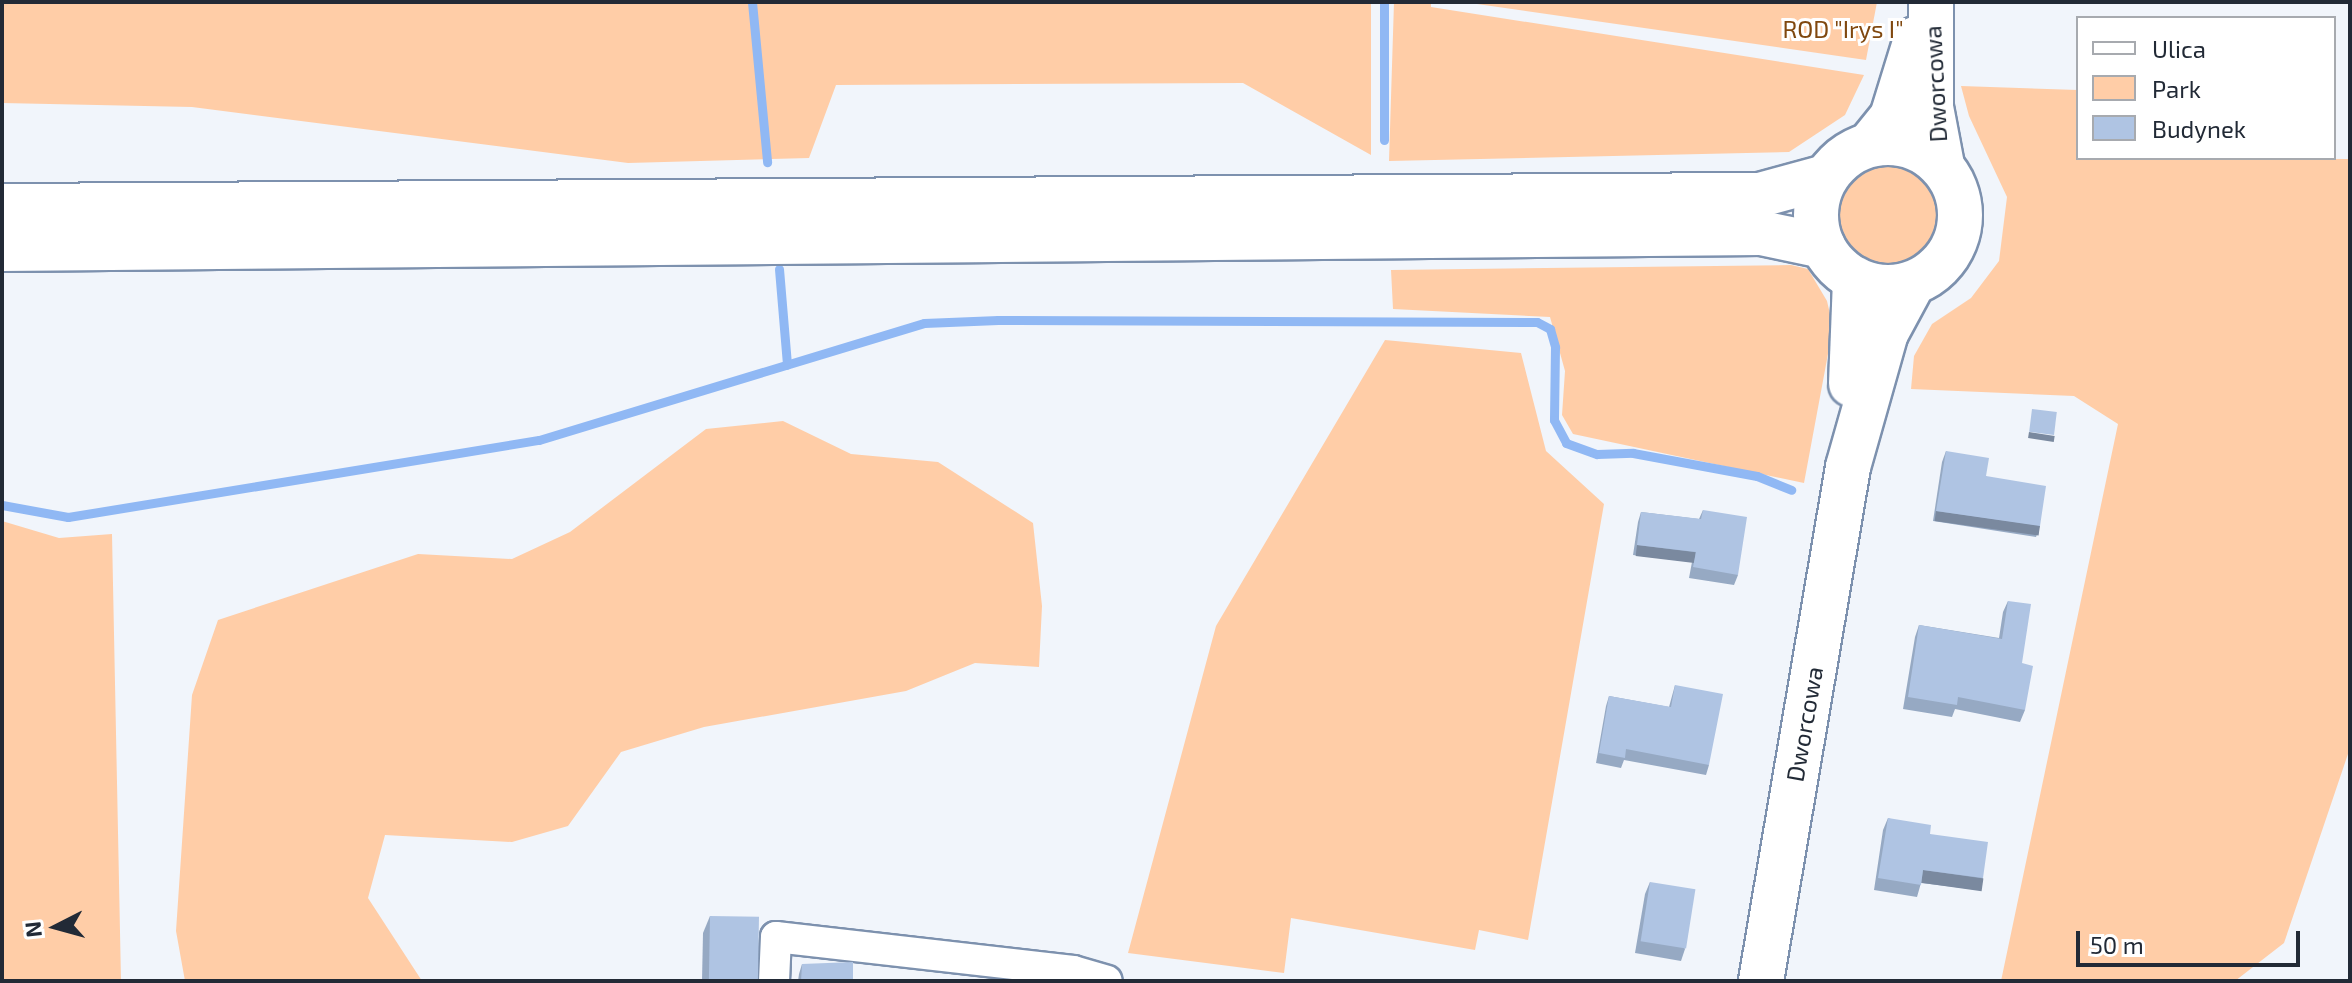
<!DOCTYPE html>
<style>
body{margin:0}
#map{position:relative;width:2352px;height:983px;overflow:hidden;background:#f1f5fb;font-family:"Exo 2",sans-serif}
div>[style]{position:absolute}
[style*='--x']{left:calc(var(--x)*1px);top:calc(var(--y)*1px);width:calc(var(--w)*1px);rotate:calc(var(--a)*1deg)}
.green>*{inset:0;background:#ffcda7}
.round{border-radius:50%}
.stream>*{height:9px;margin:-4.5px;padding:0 4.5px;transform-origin:4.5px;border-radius:4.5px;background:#90b8f4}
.roads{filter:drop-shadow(2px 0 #7d91ae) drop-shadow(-2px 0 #7d91ae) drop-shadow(0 2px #7d91ae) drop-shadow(0 -2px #7d91ae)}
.minor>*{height:30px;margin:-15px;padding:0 15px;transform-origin:15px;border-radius:15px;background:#fff}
.secondary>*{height:44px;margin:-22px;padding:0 22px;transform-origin:22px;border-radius:22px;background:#fff}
.secondary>.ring{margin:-22px;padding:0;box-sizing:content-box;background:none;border:44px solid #fff;border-radius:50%}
.motorway>*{height:44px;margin:-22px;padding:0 22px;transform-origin:22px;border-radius:22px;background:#fff}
.wall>*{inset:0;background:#96a9c3}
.shaded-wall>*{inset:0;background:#7a899f;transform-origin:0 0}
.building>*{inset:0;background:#afc4e3;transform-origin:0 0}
span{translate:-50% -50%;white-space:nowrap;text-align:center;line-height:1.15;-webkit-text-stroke:6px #fff;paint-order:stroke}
.park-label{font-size:24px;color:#80480f}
.street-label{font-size:24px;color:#222a36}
.frame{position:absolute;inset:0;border:4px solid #222a36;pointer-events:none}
.legend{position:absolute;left:2076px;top:16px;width:260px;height:144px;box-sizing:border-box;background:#fff;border:2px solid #a7aaaf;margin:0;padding:10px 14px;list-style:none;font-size:24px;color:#222a36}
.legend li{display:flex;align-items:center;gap:16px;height:40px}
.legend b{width:40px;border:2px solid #a7aaaf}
.north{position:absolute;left:16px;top:887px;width:80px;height:80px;-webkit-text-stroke:6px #fff;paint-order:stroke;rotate:264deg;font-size:22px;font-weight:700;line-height:32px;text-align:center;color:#222a36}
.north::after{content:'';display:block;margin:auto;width:28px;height:36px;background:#222a36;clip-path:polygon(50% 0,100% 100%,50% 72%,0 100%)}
.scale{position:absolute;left:2076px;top:931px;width:224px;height:36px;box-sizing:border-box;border:4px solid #222a36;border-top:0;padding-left:10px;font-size:24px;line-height:28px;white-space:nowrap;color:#222a36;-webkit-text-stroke:6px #fff;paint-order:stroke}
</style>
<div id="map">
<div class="green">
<div style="clip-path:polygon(2px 2px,1371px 2px,1371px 155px,1243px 83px,836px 85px,809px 158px,628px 163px,192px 107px,2px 103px)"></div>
<div style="clip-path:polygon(1394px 2px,1431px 2px,1431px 7px,1864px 75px,1845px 115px,1789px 152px,1389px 161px)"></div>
<div style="clip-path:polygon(1463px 2px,1877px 2px,1866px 60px)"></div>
<div style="clip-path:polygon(1961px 86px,2078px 90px,2078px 158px,2350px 159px,2350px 748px,2284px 943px,2235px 981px,2001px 981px,2118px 424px,2074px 396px,1911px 389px,1914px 356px,1932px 324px,1971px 298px,1999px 261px,2007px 197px,1969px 116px)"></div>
<div class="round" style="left:1839px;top:161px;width:106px;height:106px"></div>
<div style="clip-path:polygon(1791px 265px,1808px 269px,1827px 301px,1833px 327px,1804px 483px,1573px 434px,1562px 415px,1565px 371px,1550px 317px,1393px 309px,1391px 270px)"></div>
<div style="clip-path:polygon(1385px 340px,1521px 353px,1546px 451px,1604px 504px,1528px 940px,1479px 930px,1475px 950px,1291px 918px,1284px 973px,1128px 953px,1216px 626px)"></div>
<div style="clip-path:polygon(783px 421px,851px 454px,938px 462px,1033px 523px,1042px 606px,1039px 667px,975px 663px,906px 691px,704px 727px,621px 752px,568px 826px,512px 842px,385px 835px,368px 898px,422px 981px,185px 981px,176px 931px,192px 695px,218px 620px,418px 554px,512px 559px,570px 532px,706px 429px)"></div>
<div style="clip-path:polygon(2px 521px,59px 538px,112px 534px,121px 981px,2px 981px)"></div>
</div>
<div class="stream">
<div style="--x:752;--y:2;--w:161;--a:84.6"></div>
<div style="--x:1384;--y:140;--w:138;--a:-90"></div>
<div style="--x:779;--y:269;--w:96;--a:85.2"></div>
<div style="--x:2;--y:505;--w:67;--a:10.3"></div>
<div style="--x:68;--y:517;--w:477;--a:-9.3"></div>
<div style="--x:539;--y:440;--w:402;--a:-16.9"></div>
<div style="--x:924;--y:323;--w:74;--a:-2.3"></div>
<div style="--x:998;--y:320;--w:539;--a:0.21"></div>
<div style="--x:1537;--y:322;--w:15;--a:28"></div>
<div style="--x:1550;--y:329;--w:19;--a:74"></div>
<div style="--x:1555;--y:347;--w:73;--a:90.8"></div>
<div style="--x:1554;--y:420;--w:26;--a:62"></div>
<div style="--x:1566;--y:443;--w:33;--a:20"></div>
<div style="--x:1597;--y:454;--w:36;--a:-2"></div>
<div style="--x:1633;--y:453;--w:126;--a:10.5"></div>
<div style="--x:1757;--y:476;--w:37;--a:22"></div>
</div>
<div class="roads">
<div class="minor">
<div style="--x:774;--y:981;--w:44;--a:-87.4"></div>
<div style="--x:776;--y:937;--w:299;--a:6.5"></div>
<div style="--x:1073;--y:971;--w:35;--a:16"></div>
</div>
<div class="secondary">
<div style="--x:1931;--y:2;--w:105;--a:90"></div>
<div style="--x:1931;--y:107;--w:59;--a:79.3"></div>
<div class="ring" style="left:1816px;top:143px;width:100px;height:100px"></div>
<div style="--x:1870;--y:144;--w:35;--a:-51"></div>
<div style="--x:1892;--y:117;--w:82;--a:-72.9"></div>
<div style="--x:1851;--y:384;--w:105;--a:-87.8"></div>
<div style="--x:1761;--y:981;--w:521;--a:-80.39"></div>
<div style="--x:1848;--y:467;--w:139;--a:-74.2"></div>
<div style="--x:1886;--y:333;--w:55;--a:-61.6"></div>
</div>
<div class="motorway">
<div style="--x:2;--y:206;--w:1758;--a:-0.36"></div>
<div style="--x:1760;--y:195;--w:68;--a:-15.3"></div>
<div style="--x:2;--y:249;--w:1759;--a:-0.52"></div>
<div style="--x:1761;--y:233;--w:63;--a:11.8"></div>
</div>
</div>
<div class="wall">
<div style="clip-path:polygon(1946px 451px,1986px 476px,2040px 526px,2036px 537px,1933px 521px,1942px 462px)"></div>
<div style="clip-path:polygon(1703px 510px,1738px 575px,1734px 585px,1689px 578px,1692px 562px,1633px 555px,1638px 522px,1641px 512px,1699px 519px)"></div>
<div style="clip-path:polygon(2008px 601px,2022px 663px,2025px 710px,2020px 722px,1955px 709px,1952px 717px,1903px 709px,1915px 637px,1919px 625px,1999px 638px,2003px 612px)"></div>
<div style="clip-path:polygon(1675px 685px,1709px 765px,1706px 775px,1624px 760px,1621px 768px,1596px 763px,1606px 706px,1609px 696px,1669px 707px)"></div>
<div style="clip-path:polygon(1888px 818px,1930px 834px,1983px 878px,1979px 890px,1921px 883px,1917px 897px,1874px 890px,1883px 830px)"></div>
<div style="clip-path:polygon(1650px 882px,1685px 949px,1681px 961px,1635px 953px,1645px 894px)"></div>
<div style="clip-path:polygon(710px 916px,758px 981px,702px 981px,703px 933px)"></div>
<div style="clip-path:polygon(802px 964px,853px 979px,871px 981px,798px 981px,799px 974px)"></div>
</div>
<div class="shaded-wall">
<div style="left:2029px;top:432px;width:26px;height:6px;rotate:9deg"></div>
<div style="left:1936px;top:511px;width:105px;height:10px;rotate:8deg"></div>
<div style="left:1637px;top:545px;width:59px;height:11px;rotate:7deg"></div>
<div style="left:1923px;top:870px;width:61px;height:13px;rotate:8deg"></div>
</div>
<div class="building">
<div style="left:2032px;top:409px;width:25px;height:23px;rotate:7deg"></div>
<div style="clip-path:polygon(1946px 451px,1989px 458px,1986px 476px,2046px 486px,2040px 526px,1936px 511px)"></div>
<div style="clip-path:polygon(1703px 510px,1747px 517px,1738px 575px,1693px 567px,1696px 552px,1637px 545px,1641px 512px,1701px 519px)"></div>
<div style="clip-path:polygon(2008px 601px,2031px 604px,2022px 663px,2033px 666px,2025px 710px,1958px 697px,1957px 705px,1908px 697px,1919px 625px,2002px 639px)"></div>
<div style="clip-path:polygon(1675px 685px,1723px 694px,1709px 765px,1626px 749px,1625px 758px,1599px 753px,1609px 696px,1671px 707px)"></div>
<div style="clip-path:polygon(1888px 818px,1931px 825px,1930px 834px,1988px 842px,1983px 878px,1923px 870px,1921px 885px,1878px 878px)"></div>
<div style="left:1650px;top:882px;width:46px;height:60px;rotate:9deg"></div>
<div style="left:710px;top:916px;width:49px;height:65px;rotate:1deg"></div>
<div style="clip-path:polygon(853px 962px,853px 979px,871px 981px,801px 981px,802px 964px)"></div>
</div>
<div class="park-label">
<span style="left:1843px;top:29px">ROD "Irys I"</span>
</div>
<div class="street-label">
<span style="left:1935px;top:84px;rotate:-93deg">Dworcowa</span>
<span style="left:1804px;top:724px;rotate:-80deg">Dworcowa</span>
</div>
<div class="frame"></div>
<ul class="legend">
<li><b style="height:10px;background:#fff"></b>Ulica</li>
<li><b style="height:22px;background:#ffcda7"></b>Park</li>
<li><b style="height:22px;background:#afc4e3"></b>Budynek</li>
</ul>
<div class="north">N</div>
<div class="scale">50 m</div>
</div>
